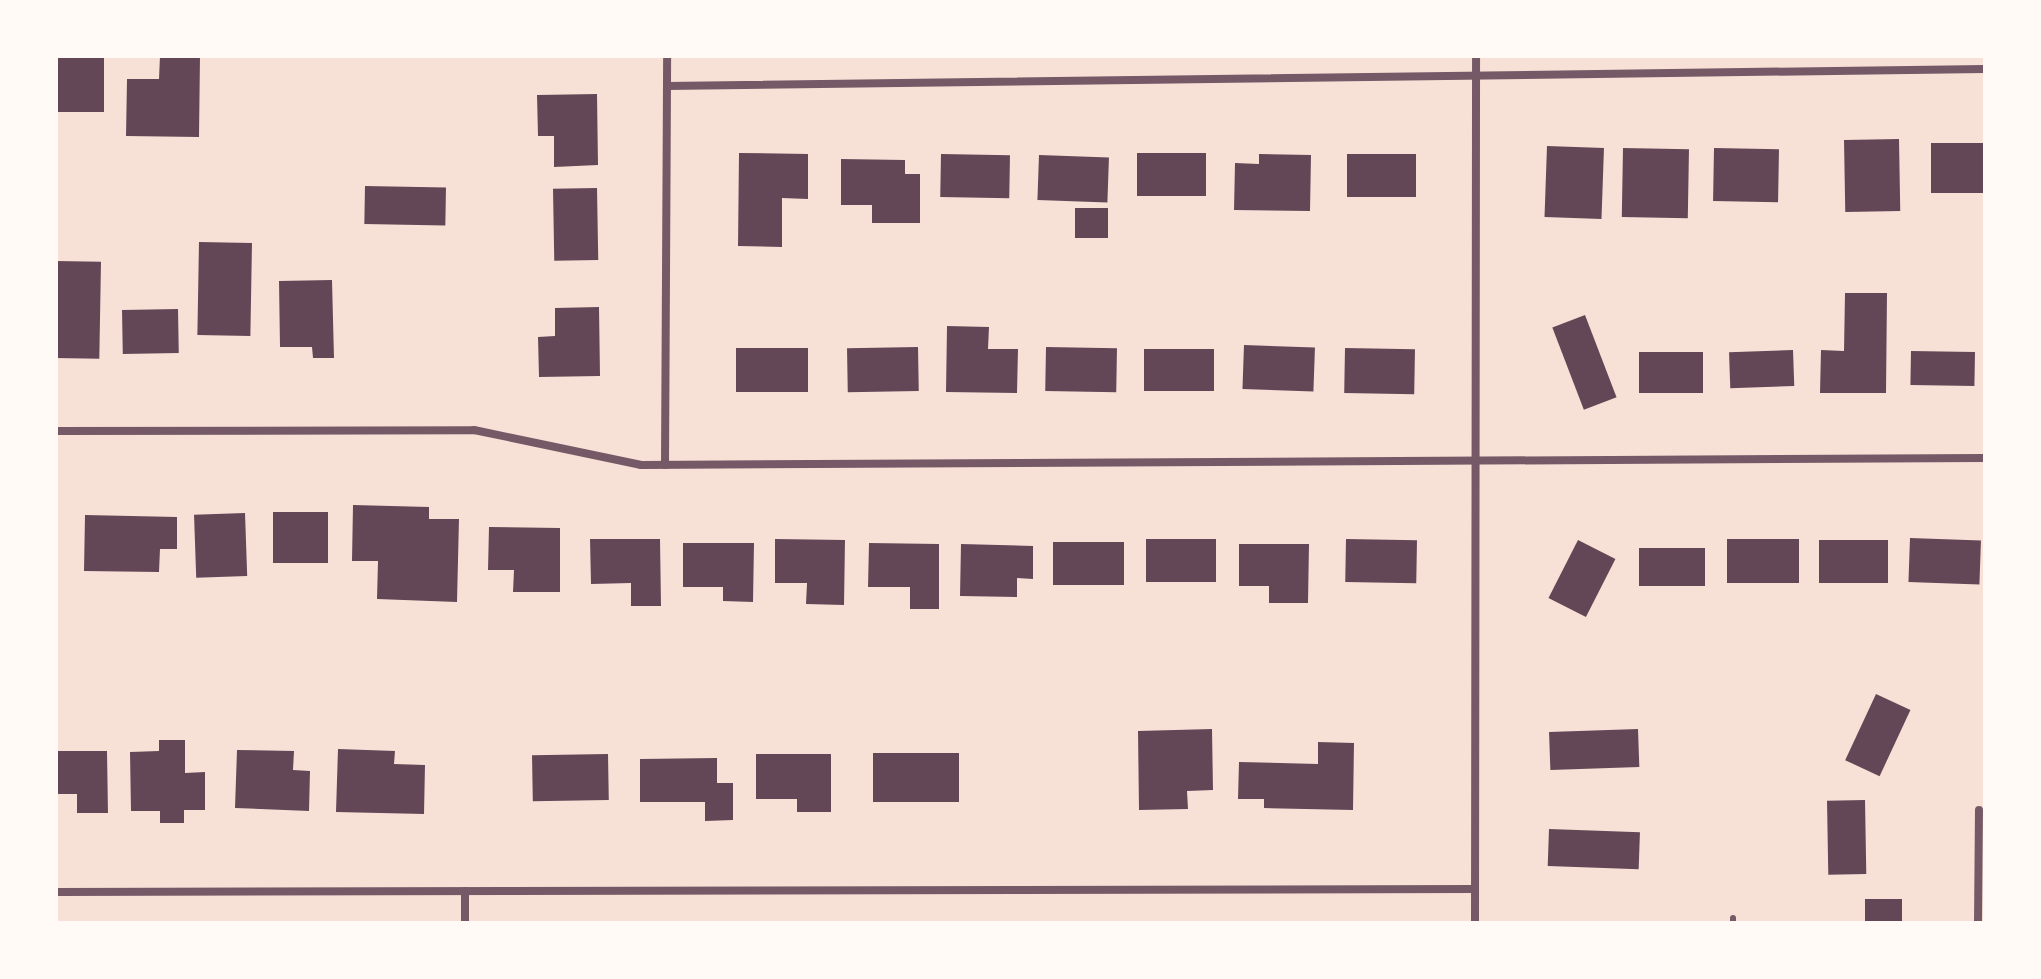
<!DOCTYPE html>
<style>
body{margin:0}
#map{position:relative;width:2041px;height:979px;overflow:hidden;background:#f7e1d7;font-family:Manrope,sans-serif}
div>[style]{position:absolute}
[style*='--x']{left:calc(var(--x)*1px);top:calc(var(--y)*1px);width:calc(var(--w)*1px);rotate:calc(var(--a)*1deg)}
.building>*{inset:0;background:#644757;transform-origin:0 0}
.service>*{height:6px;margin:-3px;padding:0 3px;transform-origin:3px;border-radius:3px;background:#755966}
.minor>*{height:8px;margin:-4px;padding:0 4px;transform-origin:4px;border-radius:4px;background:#755966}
span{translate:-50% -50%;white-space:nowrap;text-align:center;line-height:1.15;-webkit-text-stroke:6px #fffaf5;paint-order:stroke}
.frame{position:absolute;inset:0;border:58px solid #fffaf5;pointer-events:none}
</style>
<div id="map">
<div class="building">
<div style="left:56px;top:56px;width:48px;height:56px"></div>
<div style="clip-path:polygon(160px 56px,200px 56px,199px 137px,126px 136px,127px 79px,159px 79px)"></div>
<div style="clip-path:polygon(597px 94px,598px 165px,554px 167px,554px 136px,538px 136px,537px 95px)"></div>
<div style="left:1899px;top:139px;width:72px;height:55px;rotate:89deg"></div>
<div style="left:1931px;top:143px;width:54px;height:50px"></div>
<div style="left:1547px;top:146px;width:57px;height:71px;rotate:2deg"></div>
<div style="left:1623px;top:148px;width:66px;height:69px;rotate:1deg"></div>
<div style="left:1714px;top:148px;width:65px;height:53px;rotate:1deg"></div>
<div style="clip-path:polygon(739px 153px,808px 154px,808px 199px,782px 198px,782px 247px,738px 246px)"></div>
<div style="left:1137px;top:153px;width:69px;height:43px"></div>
<div style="left:941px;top:154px;width:69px;height:43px;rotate:1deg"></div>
<div style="clip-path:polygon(1259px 154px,1311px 155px,1310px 211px,1234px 210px,1235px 163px,1259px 164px)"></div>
<div style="left:1347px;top:154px;width:69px;height:43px"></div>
<div style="left:1039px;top:155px;width:70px;height:45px;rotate:2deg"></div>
<div style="clip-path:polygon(841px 159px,905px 160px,905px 174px,920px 174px,920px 223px,872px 223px,872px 205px,841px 205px)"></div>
<div style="left:365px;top:186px;width:81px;height:38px;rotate:1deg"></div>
<div style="left:597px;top:188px;width:72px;height:44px;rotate:89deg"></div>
<div style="left:1075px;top:208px;width:33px;height:30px"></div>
<div style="left:199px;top:242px;width:53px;height:93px;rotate:1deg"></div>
<div style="left:56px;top:261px;width:45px;height:97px;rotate:1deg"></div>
<div style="clip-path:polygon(332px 280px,334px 358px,313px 358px,312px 347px,280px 347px,279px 281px)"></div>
<div style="clip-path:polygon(1845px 293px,1887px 293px,1886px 393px,1820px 393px,1821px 350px,1844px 351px)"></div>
<div style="clip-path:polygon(599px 307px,600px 376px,539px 377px,538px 337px,555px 336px,555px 308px)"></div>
<div style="left:178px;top:309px;width:44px;height:56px;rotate:89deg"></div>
<div style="left:1585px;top:315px;width:88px;height:35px;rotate:69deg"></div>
<div style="clip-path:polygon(947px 326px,989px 327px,988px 349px,1018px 349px,1017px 393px,946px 392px)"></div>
<div style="left:1244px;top:345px;width:71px;height:44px;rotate:2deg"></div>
<div style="left:918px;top:347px;width:44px;height:71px;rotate:89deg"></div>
<div style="left:1046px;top:347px;width:71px;height:44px;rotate:1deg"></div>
<div style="left:808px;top:348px;width:44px;height:72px;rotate:90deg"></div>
<div style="left:1345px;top:348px;width:70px;height:45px;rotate:1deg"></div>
<div style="left:1144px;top:349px;width:70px;height:42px"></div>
<div style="left:1793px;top:350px;width:36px;height:64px;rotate:88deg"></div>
<div style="left:1911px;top:351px;width:64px;height:34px;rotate:1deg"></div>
<div style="left:1639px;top:352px;width:64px;height:41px"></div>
<div style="clip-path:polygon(353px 505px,429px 507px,429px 519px,459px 519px,457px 602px,377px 599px,378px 561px,352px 561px)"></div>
<div style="left:273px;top:512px;width:55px;height:51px"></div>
<div style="left:245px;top:513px;width:63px;height:51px;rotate:88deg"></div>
<div style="clip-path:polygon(85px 515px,177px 517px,177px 549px,160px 549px,159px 572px,84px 571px)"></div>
<div style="clip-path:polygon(489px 527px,560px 528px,560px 592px,513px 592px,514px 570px,488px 570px)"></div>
<div style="left:1910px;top:538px;width:71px;height:44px;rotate:2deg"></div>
<div style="clip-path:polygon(590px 539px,660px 539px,661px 606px,631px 606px,631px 583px,591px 584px)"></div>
<div style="clip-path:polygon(775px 539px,845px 540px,844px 605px,806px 604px,807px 583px,775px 583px)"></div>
<div style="left:1146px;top:539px;width:70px;height:43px"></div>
<div style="left:1346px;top:539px;width:71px;height:43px;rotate:1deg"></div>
<div style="left:1799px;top:539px;width:44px;height:72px;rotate:90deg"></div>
<div style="left:1578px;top:540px;width:42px;height:65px;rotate:27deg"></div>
<div style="left:1819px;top:540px;width:69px;height:43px"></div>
<div style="left:1053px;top:542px;width:71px;height:43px"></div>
<div style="clip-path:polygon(683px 543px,754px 543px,753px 602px,723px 601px,723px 587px,683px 587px)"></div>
<div style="clip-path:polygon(869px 543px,939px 544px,939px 609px,910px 609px,910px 587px,868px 587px)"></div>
<div style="clip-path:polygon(961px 544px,1033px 546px,1033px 579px,1017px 578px,1017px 597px,960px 596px)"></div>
<div style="clip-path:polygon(1239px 544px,1309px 544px,1308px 603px,1269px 603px,1269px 586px,1239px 586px)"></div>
<div style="left:1705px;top:548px;width:38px;height:66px;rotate:90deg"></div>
<div style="left:1876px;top:694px;width:38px;height:73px;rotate:25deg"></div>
<div style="clip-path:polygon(1212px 729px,1213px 790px,1187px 791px,1188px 809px,1139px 810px,1138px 731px)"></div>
<div style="left:1638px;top:729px;width:38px;height:89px;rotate:88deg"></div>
<div style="clip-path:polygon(159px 740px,185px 740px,185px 773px,205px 772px,205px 810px,184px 810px,184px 823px,160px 823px,160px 811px,131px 811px,130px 752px,159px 751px)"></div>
<div style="clip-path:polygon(1318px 742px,1354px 743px,1353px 810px,1264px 808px,1264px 799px,1238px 799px,1239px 762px,1318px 764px)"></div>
<div style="clip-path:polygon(338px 749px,395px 751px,394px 764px,425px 765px,424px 814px,336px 812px)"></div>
<div style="clip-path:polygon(237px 750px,294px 751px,293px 770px,310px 771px,309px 811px,235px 808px)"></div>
<div style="clip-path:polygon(56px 751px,107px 751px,108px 813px,77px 813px,77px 794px,56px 794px)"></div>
<div style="left:873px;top:753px;width:86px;height:49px"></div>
<div style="left:608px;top:754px;width:46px;height:76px;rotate:89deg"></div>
<div style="clip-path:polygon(756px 754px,831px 754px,831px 812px,797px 812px,797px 799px,756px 799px)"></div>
<div style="clip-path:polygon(717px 758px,717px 783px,733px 783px,733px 820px,705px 821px,705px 802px,640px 802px,640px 759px)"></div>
<div style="left:1865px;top:800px;width:74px;height:38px;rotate:89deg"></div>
<div style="left:1549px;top:829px;width:91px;height:37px;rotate:2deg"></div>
<div style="left:1865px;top:899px;width:37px;height:24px"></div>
</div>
<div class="service">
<div style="--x:1733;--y:923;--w:5;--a:-90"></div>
</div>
<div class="minor">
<div style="--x:667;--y:86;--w:1318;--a:-0.74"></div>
<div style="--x:56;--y:431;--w:418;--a:-0.1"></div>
<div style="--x:474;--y:430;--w:171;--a:11.8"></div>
<div style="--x:641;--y:465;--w:1344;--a:-0.3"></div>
<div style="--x:665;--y:465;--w:409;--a:-89.7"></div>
<div style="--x:465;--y:891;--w:32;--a:90"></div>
<div style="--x:56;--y:892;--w:1419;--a:-0.12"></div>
<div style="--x:1475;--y:923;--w:867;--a:-89.93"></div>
<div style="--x:1978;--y:923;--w:113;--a:-89.5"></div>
</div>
<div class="frame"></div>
</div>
